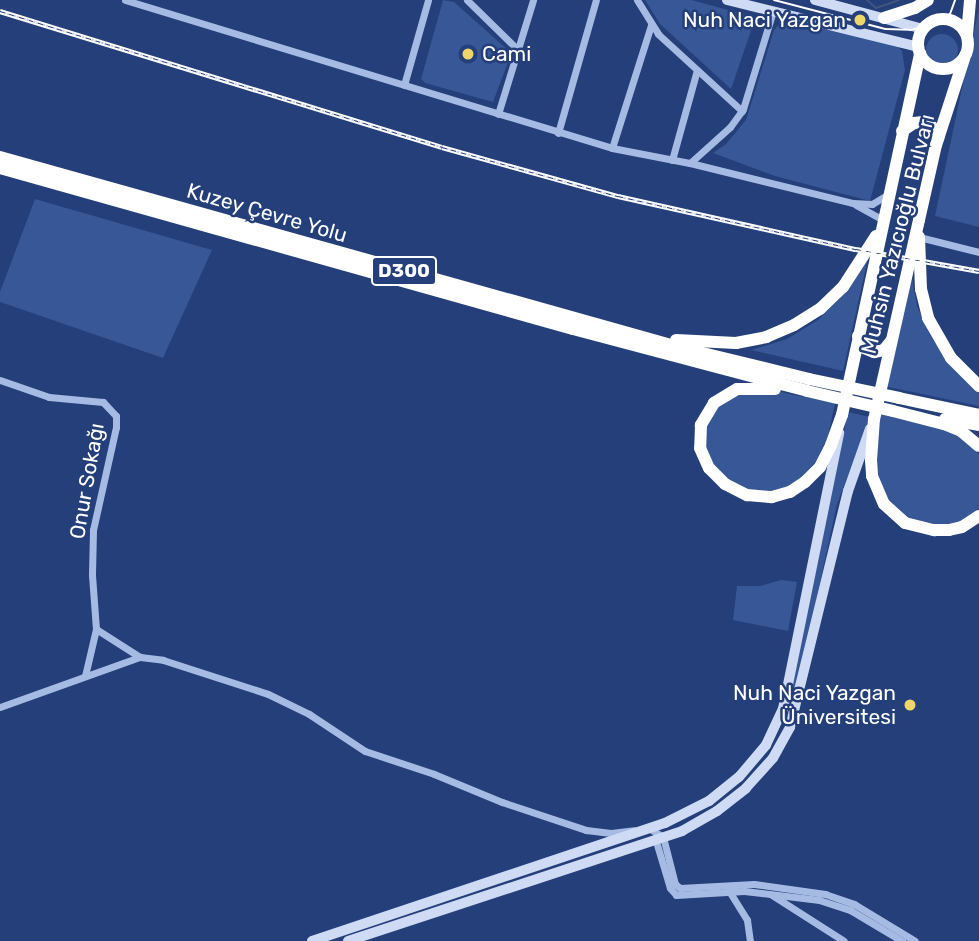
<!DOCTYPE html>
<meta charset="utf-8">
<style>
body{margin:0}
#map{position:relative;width:979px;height:941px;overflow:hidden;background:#243f79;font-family:Rubik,sans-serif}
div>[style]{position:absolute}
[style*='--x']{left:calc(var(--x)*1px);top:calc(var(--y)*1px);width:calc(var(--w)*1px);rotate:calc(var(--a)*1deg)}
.green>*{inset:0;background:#375796}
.round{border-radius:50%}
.stream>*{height:2px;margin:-1px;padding:0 1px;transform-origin:1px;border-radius:1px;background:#40557f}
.street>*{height:7px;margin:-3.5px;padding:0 3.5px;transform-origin:3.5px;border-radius:3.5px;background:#a6bbe4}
.secondary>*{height:10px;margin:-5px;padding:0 5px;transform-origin:5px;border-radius:5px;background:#cfdbf4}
.highway>*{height:12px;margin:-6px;padding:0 6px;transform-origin:6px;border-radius:6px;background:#fff}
.highway>.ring{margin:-6px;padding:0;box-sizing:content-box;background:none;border:12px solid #fff;border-radius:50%}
.tram>*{height:2px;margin:-1px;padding:0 1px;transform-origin:1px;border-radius:1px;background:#fff}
.rail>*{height:4.5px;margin-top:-2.25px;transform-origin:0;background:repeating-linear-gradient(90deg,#243f79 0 5px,#fff 0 10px);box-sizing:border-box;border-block:2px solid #fff}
.highway-bridge>*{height:12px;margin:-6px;padding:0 6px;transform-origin:6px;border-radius:6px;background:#fff}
.dots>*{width:19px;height:19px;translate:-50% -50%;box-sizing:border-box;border:4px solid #243f79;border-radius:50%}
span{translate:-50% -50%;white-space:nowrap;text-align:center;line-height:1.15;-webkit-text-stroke:5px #243f79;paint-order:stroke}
.shield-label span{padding:2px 5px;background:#243f79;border:2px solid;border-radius:5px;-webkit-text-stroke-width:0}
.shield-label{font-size:19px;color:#fff;font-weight:700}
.poi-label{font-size:21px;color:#fff}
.right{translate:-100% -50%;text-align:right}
.left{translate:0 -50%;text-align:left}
.street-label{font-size:21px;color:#fff}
</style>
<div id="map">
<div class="green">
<div style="clip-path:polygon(443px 0,454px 2px,509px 51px,510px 57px,493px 102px,425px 83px,421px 79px)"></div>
<div style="clip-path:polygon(645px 0,691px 0,747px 15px,752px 28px,731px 89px,660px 24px)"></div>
<div style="clip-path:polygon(979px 8px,979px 227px,935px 216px)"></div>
<div style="clip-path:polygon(790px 22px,896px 45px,902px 51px,905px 70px,870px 201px,775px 176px,713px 153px,726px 144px,746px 120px,774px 30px,780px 23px)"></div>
<div class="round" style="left:926px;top:34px;width:32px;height:32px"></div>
<div style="clip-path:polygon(35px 199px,212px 250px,163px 358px,0 302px,0 292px)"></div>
<div style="clip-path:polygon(868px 258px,843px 371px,751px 350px,787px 339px,818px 320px,838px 300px)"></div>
<div style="clip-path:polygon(911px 272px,917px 306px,930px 335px,952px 367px,979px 393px,979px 406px,884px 386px)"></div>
<div style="clip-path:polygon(780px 392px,835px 403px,828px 436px,817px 460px,798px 482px,771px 493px,734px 487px,706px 461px,703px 425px,729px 395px)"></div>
<div style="clip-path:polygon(848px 412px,870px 417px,837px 504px,797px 688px,792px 687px)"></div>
<div style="clip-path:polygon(881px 413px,954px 432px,973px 446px,979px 455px,979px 508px,968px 519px,945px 527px,909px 520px,890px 505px,874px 465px)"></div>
<div style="clip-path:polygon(781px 580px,797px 582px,788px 631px,733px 620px,737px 586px,760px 586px)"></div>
</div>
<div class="stream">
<div style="--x:867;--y:0;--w:12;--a:42"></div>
<div style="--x:876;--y:8;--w:24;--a:-19"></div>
</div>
<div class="street">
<div style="--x:125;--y:0;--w:509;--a:16.9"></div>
<div style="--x:612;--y:148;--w:79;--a:10.9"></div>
<div style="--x:690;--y:163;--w:168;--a:13.8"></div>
<div style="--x:853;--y:203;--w:19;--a:3"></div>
<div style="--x:872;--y:204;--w:17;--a:-31"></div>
<div style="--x:467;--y:0;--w:71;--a:44.4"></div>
<div style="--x:637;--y:0;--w:40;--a:58"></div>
<div style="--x:658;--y:34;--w:114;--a:42.5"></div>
<div style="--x:404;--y:85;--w:88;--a:-74.2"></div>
<div style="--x:498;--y:114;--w:119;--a:-72.9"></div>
<div style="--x:558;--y:133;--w:138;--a:-74.1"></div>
<div style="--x:612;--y:148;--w:129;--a:-72.4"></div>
<div style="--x:672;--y:160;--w:93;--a:-74.5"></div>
<div style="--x:690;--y:163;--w:54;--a:-42"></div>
<div style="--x:730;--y:127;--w:22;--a:-54"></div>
<div style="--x:743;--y:109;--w:102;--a:-73"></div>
<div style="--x:856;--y:205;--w:31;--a:29"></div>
<div style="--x:919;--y:237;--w:62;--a:14"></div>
<div style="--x:0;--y:380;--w:52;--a:19.1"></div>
<div style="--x:49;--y:397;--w:54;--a:5.3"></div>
<div style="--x:103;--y:402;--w:19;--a:47"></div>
<div style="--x:116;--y:416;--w:11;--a:90"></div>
<div style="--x:116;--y:427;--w:106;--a:102.6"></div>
<div style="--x:93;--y:530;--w:45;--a:91.3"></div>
<div style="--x:92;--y:575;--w:54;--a:85.8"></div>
<div style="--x:96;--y:629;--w:48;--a:103.2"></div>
<div style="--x:96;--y:629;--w:52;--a:32.5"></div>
<div style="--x:0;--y:707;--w:149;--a:-19.7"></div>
<div style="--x:140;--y:657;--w:23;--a:7"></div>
<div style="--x:163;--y:660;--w:110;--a:17.9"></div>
<div style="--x:268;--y:694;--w:46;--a:26"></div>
<div style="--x:309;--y:714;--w:67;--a:33.5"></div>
<div style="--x:365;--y:751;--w:73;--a:18.4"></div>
<div style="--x:434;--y:774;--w:74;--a:22.4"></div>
<div style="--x:502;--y:802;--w:89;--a:18.4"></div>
<div style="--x:586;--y:830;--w:25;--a:7"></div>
<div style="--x:611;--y:833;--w:23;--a:-7"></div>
<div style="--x:649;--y:828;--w:17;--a:33"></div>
<div style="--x:663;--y:837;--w:49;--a:75.7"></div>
<div style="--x:675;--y:884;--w:6;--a:39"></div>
<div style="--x:680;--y:888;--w:74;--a:-3.1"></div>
<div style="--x:754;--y:884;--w:72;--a:8"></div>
<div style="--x:825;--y:894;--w:31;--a:19"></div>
<div style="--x:854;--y:904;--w:71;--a:31.2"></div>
<div style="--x:655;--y:838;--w:52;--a:73.3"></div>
<div style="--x:670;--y:888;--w:9;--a:49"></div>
<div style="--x:676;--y:895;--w:68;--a:-3.4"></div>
<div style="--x:744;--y:891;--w:76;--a:6.8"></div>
<div style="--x:819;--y:900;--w:33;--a:18"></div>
<div style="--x:850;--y:910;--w:61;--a:30.8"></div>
<div style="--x:729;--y:891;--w:34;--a:58"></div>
<div style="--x:747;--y:920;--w:21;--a:82"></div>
<div style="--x:772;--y:895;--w:85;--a:32.6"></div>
</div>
<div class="secondary">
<div style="--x:727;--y:0;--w:198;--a:13.8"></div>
<div style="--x:815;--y:0;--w:112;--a:15"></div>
<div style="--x:312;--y:941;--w:372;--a:-18.5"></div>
<div style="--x:665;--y:823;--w:49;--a:-26.6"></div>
<div style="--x:709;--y:801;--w:38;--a:-39"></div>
<div style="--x:739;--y:777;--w:42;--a:-49.8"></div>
<div style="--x:766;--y:745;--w:40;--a:-65"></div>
<div style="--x:783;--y:709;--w:282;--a:-78.5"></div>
<div style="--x:348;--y:941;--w:352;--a:-18.2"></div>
<div style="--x:682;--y:831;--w:40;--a:-29.7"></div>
<div style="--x:717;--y:811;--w:37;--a:-38"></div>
<div style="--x:746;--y:788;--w:40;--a:-48"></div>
<div style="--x:773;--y:758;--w:35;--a:-61"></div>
<div style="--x:790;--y:727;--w:243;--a:-76.2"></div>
<div style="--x:848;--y:491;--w:66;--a:-70.5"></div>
</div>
<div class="highway">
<div style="--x:884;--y:18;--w:33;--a:-18"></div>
<div style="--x:915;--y:8;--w:15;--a:-32"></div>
<div class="ring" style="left:918px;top:19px;width:38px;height:38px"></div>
<div style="--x:967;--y:35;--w:35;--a:-85"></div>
<div style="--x:964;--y:59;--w:90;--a:108"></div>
<div style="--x:936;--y:145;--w:77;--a:102.8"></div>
<div style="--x:919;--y:220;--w:204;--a:102.7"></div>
<div style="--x:874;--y:419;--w:41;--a:94.2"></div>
<div style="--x:871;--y:460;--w:16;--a:86"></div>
<div style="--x:872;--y:476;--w:30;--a:67"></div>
<div style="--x:884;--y:504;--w:28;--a:42"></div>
<div style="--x:905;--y:523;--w:30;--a:14"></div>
<div style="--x:934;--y:530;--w:15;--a:0"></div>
<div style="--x:949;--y:530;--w:13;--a:-13"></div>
<div style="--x:962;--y:527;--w:20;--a:-33"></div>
<div style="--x:902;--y:131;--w:14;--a:-34"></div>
<div style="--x:914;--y:123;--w:9;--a:-6"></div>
<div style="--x:923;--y:122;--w:10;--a:29"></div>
<div style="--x:932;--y:127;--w:13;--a:61"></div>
<div style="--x:0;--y:157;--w:708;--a:15.65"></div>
<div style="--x:682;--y:348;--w:131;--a:13.7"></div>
<div style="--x:0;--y:168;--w:595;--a:15.69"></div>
<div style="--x:573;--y:329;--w:242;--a:14.8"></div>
<div style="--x:919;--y:237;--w:52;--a:87.8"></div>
<div style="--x:921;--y:289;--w:30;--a:76"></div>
<div style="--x:928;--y:318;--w:46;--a:60.1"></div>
<div style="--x:951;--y:358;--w:40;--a:45"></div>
<div style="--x:858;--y:336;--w:13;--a:63"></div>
<div style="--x:864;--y:348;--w:11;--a:22"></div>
<div style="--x:874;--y:352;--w:10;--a:-11"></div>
<div style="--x:884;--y:350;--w:11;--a:-52"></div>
<div style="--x:676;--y:340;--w:60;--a:2.9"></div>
<div style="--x:736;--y:343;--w:31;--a:-11"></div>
<div style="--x:766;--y:337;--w:30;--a:-23"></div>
<div style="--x:794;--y:325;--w:31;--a:-32"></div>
<div style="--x:820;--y:309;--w:32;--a:-44"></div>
<div style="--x:843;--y:287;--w:61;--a:-57.1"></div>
<div style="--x:775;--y:389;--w:38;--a:180"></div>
<div style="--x:737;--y:389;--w:27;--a:149"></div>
<div style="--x:714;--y:403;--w:26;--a:121"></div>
<div style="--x:701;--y:425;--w:23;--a:92"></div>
<div style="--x:700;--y:448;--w:22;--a:66"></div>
<div style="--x:709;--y:468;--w:23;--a:45"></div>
<div style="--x:725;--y:484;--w:25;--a:27"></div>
<div style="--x:747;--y:495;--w:25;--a:5"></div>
<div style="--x:772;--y:497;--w:19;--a:-16"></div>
<div style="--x:790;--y:492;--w:18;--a:-34"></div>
<div style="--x:805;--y:482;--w:21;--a:-45"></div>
<div style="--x:820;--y:467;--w:25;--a:-63"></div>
<div style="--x:831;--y:445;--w:32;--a:-70"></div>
<div style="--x:842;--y:415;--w:370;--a:-77.8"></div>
<div style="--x:899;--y:398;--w:82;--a:12"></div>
<div style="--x:893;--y:411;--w:53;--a:14.3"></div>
<div style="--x:944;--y:424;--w:18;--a:22"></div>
<div style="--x:961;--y:431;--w:23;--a:40"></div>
<div style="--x:945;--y:419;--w:35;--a:10"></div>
</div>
<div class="tram">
<div style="--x:774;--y:0;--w:115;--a:14.6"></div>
<div style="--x:885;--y:29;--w:25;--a:2"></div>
<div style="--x:910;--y:30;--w:31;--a:-13"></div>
<div style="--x:940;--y:23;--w:13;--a:-42"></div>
<div style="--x:950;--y:14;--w:15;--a:-70"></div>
</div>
<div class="rail">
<div style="--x:0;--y:11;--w:462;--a:17.1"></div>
<div style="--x:442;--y:147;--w:183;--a:15.6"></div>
<div style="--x:618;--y:196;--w:244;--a:12.6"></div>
<div style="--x:856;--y:249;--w:125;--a:10.1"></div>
</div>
<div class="highway-bridge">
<div style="--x:809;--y:379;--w:92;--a:11.9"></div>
<div style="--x:807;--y:391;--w:88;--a:13.1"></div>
</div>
<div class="dots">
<div style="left:860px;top:20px;background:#eed669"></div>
<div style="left:468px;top:54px;background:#eed669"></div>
<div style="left:910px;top:705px;background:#eed669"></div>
</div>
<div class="shield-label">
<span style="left:404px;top:271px">D300</span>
</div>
<div class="poi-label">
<span class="right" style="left:846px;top:20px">Nuh Naci Yazgan</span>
<span class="left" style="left:482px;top:54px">Cami</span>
<span class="right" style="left:896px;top:705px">Nuh Naci Yazgan<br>Üniversitesi</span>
</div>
<div class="street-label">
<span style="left:267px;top:213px;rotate:16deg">Kuzey Çevre Yolu</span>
<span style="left:898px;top:234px;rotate:-76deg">Muhsin Yazıcıoğlu Bulvarı</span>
<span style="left:87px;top:481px;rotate:-80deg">Onur Sokağı</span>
</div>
</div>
